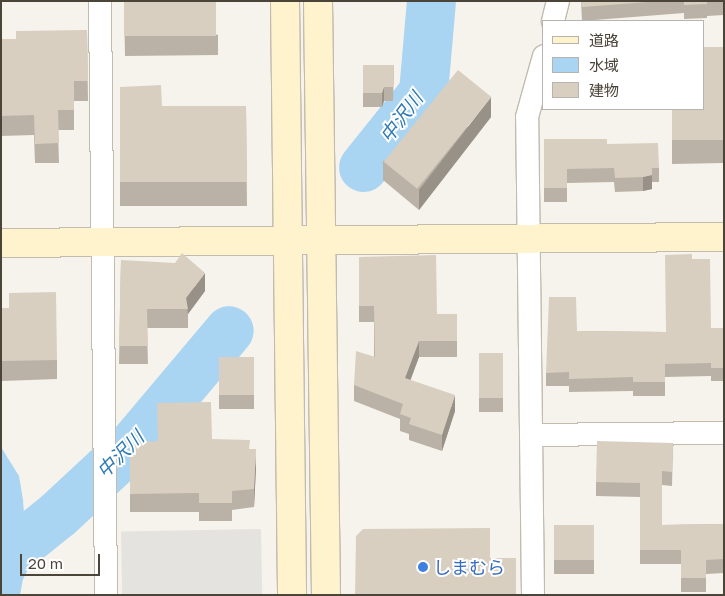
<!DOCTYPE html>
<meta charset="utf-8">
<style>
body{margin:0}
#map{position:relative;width:725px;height:596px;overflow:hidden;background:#f6f3ec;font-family:"Golos Text","Noto Sans JP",sans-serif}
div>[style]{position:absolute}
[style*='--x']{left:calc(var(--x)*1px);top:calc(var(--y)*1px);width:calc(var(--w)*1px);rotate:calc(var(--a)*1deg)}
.parking>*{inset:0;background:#e5e3e0;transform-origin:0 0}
.water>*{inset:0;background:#a9d4f2}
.river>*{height:49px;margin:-24.5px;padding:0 24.5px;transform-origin:24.5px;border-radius:24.5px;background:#a9d4f2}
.roads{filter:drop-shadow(1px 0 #c2bbae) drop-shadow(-1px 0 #c2bbae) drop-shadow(0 1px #c2bbae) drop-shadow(0 -1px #c2bbae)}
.street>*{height:22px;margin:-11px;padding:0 11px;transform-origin:11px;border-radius:11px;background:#fff}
.secondary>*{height:28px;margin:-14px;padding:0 14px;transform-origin:14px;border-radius:14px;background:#fff3cd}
.wall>*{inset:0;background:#bab2a6;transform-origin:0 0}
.shaded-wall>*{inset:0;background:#979187}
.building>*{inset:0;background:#d8cfc1;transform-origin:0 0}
.dots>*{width:14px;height:14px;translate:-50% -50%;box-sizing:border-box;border:2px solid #fff;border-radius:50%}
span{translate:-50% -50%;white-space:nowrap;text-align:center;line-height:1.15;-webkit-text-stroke:4px #fff;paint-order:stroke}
.shop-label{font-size:18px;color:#366cbe}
.left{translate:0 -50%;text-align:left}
.water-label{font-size:19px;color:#2e7ab2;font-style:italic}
.frame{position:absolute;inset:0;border:2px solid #4b4439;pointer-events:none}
.legend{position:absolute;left:542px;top:20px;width:162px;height:90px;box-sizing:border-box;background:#fff;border:1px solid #b7b4b0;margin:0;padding:6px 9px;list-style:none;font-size:15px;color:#4b4439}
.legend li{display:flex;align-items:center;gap:10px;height:25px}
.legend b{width:25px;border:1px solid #b7b4b0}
.scale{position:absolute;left:20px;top:554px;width:80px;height:22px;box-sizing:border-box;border:2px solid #4b4439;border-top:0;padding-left:6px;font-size:15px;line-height:18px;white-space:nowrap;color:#4b4439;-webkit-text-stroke:4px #fff;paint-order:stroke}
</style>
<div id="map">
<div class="parking">
<div style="left:261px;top:529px;width:66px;height:140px;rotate:89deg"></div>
</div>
<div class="water">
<div style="clip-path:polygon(417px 1px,438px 1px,441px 60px,430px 111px,377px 177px,359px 153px,412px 81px)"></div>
<div style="clip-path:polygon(1px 447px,19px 476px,23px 500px,27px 557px,20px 595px,1px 595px)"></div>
</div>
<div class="river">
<div style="--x:363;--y:167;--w:96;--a:-51.3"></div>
<div style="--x:423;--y:92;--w:91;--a:-85"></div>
<div style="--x:1;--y:567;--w:13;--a:-63"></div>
<div style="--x:7;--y:555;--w:65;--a:-38.8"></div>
<div style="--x:58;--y:514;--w:101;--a:-43"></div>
<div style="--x:132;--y:445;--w:150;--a:-49.9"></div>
</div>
<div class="roads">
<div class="street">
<div style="--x:100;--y:1;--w:594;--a:89.42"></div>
<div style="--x:553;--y:21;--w:21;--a:-76"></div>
<div style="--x:531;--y:435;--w:193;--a:-0.6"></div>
<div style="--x:533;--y:595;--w:478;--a:-90.7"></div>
<div style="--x:527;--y:117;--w:63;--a:-74.4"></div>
</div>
<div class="secondary">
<div style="--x:285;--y:1;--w:594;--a:89.32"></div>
<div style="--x:318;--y:1;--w:594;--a:89.23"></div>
<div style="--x:1;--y:243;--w:723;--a:-0.48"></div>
</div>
</div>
<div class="wall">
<div style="clip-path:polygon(124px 1px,218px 35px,218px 55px,125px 56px)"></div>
<div style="clip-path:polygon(581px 1px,724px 1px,724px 15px,707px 16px,707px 18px,684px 19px,684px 13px,582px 21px)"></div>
<div style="clip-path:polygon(87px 30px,88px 101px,74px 101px,74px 130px,58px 130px,59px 163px,35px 163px,34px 135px,1px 136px,1px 39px,16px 39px)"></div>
<div style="clip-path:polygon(724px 47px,724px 163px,672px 164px,672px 109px)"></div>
<div style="clip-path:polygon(363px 65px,394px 65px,393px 101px,384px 101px,382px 107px,363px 107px)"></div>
<div style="clip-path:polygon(120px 87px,162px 106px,246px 106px,247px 206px,120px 206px)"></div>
<div style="clip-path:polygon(491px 117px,419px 210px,383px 180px,383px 161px)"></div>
<div style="clip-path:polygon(544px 139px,607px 144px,659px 168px,659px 182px,652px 182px,652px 189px,643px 191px,615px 192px,614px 182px,567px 183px,567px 202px,544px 202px)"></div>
<div style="clip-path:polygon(359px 257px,437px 314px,457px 314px,457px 357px,419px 357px,410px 380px,455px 411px,442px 451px,409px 440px,409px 434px,400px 431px,400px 419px,354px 401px,354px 385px,374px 357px,374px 322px,359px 322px)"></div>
<div style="clip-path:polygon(692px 259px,711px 328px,724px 328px,724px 381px,711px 381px,711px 376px,665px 377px,665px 396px,633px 396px,633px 391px,569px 392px,569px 386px,546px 386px,546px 373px,577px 331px,666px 332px)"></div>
<div style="clip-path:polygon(121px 260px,205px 291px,188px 314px,188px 328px,147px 328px,148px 364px,119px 364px)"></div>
<div style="clip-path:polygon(1px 308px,57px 360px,57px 379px,2px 381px)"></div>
<div style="left:479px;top:353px;width:24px;height:59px"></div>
<div style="left:219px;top:357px;width:35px;height:52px"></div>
<div style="clip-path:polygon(212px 439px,250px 449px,256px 468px,254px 507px,232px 510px,232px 521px,199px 521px,199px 512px,130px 512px,130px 443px)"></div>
<div style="clip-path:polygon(673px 443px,672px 486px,662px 485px,662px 525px,724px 524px,724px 573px,706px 574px,706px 592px,681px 592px,681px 564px,640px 564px,640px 497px,596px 496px,596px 482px)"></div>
<div style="left:554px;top:525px;width:40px;height:49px"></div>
</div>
<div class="shaded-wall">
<div style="clip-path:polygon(384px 87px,384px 101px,382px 107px,382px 93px)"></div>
<div style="clip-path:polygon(491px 97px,491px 117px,419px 210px,419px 190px)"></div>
<div style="clip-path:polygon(652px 175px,652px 189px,643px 191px,643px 177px)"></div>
<div style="clip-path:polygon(205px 273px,205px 291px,188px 314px,186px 298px)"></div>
<div style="clip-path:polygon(419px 341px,419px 357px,405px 395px,405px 378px)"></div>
<div style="clip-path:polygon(455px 395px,455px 411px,442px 451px,442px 435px)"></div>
<div style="clip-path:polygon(256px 449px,256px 468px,254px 507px,254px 489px)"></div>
</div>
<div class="building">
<div style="left:124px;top:1px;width:92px;height:35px"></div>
<div style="clip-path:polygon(581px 1px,661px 1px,582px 7px)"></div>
<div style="clip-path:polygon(684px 1px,721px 1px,707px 2px,707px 4px,684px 5px)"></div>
<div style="clip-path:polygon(87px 30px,88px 81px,74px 81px,74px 110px,58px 110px,59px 143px,35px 144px,34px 115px,1px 116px,1px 39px,16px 39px,16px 31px)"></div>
<div style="clip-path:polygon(704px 47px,724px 47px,724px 140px,672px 140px,672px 109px,704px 109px)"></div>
<div style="clip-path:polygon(363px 65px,394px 65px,393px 87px,384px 87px,382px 93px,363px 93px)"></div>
<div style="left:458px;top:70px;width:43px;height:118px;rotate:39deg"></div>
<div style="clip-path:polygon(161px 85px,162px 106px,246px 106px,247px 182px,120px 182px,120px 87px)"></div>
<div style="clip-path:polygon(544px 139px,607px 139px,607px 144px,658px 143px,659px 168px,652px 168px,652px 175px,643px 177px,615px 178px,614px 168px,567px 169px,567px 188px,544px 188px)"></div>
<div style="clip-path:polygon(182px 253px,205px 273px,186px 298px,188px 309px,147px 309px,148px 346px,119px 346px,121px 260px,175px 263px)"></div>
<div style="clip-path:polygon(692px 254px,692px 259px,710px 259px,711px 328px,724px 328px,724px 368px,711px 368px,711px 363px,665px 364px,665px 382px,633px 382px,633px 377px,569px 379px,569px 372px,546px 373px,549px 297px,576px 297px,577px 331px,666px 332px,665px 255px)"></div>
<div style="clip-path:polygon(436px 255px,437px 314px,457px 314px,457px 341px,419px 341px,405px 378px,455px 395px,442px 435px,409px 424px,411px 418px,400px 414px,403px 404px,354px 385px,356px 351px,375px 357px,374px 306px,359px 306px,359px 257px)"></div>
<div style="clip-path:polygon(56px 292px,57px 360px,2px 361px,1px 308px,9px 308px,9px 293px)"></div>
<div style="left:479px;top:353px;width:24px;height:45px"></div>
<div style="left:219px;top:357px;width:35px;height:38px"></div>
<div style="clip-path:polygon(211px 402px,212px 439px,250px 440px,249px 449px,256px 449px,254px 489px,232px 491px,232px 503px,199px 503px,199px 493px,130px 494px,130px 443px,158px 441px,157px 403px)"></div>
<div style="clip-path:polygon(597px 441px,673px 443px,672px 472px,662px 471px,662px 525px,724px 524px,724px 559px,706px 560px,706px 578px,681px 578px,681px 550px,640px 550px,640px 483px,596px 482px)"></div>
<div style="left:554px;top:525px;width:40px;height:35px"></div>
<div style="clip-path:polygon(490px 528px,490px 558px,516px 558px,516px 595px,355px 595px,356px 536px,363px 529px)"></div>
</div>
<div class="dots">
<div style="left:423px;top:567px;background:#3f7fe0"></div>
</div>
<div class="shop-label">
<span class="left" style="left:433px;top:567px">しまむら</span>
</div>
<div class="water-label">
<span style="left:401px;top:117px;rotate:-53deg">中沢川</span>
<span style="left:120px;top:454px;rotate:-45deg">中沢川</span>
</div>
<div class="frame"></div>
<ul class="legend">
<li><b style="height:6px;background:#fff3cd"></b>道路</li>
<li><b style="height:14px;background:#a9d4f2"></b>水域</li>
<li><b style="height:14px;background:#d8cfc1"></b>建物</li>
</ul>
<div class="scale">20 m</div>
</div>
